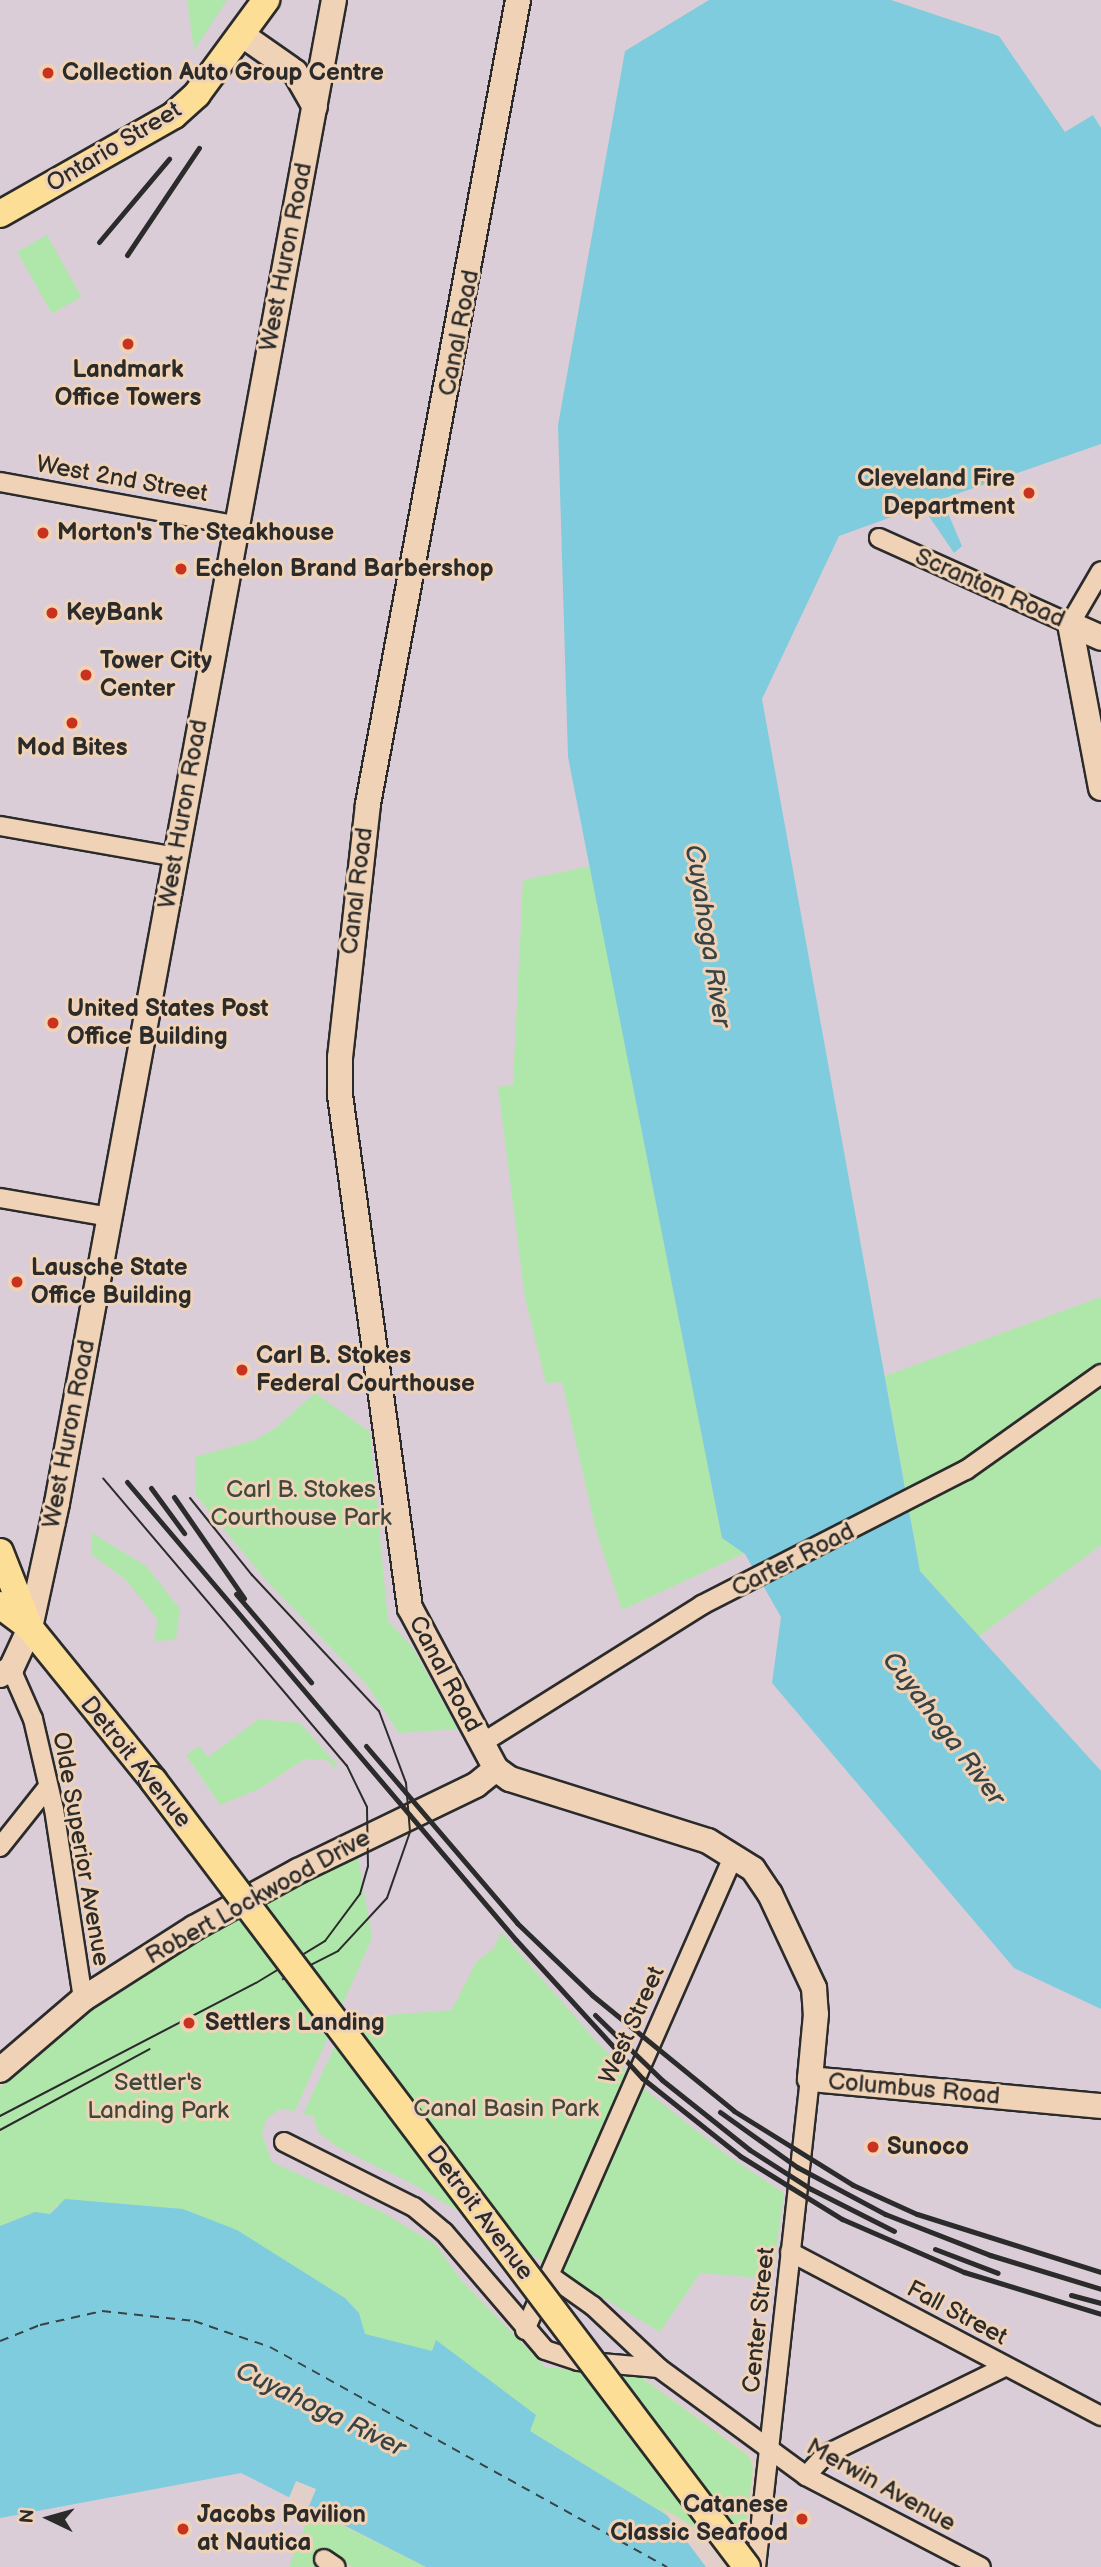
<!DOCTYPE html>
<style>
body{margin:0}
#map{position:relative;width:1101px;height:2567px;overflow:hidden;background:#e3cfca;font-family:"Balsamiq Sans",sans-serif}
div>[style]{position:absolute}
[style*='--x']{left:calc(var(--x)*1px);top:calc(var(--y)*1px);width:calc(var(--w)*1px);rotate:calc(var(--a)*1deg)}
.built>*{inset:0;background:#dacdd8}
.green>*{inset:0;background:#afe7aa;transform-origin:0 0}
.water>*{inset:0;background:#7eccdd}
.pier>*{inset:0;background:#e3cfca}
.ferry>*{height:2px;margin-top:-1px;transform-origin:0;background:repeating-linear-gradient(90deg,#374346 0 9px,transparent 0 16px)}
.roads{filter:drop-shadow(2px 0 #2b2b2b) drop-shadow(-2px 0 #2b2b2b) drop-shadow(0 2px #2b2b2b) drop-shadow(0 -2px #2b2b2b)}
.street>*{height:18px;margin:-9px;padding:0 9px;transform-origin:9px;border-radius:9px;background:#f0d3b6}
.secondary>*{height:24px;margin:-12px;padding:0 12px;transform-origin:12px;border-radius:12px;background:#f0d3b6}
.primary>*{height:26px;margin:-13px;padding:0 13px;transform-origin:13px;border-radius:13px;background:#fcde96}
.tram>*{height:2px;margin:-1px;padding:0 1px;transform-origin:1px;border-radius:1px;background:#2b2b2b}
.rail>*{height:5px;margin:-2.5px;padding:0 2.5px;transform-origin:2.5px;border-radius:2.5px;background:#2b2b2b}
.bridges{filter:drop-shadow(2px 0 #2b2b2b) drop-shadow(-2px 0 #2b2b2b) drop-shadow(0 2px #2b2b2b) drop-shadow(0 -2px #2b2b2b)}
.primary-bridge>*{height:26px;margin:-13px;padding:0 13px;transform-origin:13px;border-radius:13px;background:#fcde96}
.dots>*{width:19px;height:19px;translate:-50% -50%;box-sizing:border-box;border:4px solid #f0d3b6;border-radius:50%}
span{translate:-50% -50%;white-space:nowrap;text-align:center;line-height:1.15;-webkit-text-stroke:6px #f0d3b6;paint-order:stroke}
.poi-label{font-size:24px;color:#2b2b2b;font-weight:700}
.left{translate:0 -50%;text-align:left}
.right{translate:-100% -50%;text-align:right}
.street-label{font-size:24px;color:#2b2b2b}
.park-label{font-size:24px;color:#3f473e}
.water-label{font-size:26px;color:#374346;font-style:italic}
.north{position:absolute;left:14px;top:2483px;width:70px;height:70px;-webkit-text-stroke:5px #f0d3b6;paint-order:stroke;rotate:275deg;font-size:19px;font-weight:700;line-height:28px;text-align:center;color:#2b2b2b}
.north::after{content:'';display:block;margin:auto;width:24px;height:32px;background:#2b2b2b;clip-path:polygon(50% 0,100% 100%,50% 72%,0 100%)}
</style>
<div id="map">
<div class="built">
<div style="clip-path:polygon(0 0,709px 0,625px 51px,558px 424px,568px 757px,590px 866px,523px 880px,513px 1086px,498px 1087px,596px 1530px,622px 1610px,745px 1553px,781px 1617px,772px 1683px,1014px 1967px,1101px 2009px,1101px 2567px,752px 2567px,767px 2466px,642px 2377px,545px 2367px,461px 2280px,435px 2244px,382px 2212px,272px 2162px,262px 2135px,266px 2119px,280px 2109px,358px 1857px,356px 1842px,0 2070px)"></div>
<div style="clip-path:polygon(891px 0,1101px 0,1101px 128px,1093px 115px,1066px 132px,999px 36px)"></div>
<div style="clip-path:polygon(1101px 444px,1101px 571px,1071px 624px,1101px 638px,1101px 1297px,885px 1376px,762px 699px,839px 536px,922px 506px,954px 553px,962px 546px,942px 499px)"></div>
<div style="clip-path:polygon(1101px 1545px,1101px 1771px,979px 1636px)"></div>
<div style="clip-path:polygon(241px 2473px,339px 2524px,319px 2567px,0 2567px,0 2518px)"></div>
</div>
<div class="green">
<div style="clip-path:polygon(187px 0,227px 0,194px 50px)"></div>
<div style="left:47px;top:235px;width:71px;height:34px;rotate:61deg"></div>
<div style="clip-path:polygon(590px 866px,722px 1538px,745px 1553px,622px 1610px,596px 1530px,562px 1382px,546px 1383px,525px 1298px,498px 1087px,513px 1085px,523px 880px)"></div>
<div style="clip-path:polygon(1101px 1297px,1101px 1545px,979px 1636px,920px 1571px,885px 1376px)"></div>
<div style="clip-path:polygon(315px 1393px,370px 1432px,388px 1621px,413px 1648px,458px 1729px,399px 1733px,367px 1685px,264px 1578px,196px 1495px,195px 1457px,255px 1440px,277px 1427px)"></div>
<div style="clip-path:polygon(92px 1533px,146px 1566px,180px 1609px,176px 1640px,154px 1641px,158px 1620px,126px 1580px,91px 1554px)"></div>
<div style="clip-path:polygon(259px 1719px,300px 1723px,338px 1766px,334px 1768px,327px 1760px,305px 1759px,259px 1789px,220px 1805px,186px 1755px,199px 1746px,208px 1757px)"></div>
<div style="clip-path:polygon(358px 1857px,372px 1938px,295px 2111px,280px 2109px,266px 2119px,262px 2135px,272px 2162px,382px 2212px,435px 2244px,461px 2280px,545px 2367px,641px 2377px,749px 2456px,753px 2468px,742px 2561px,530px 2431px,535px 2415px,436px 2341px,432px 2352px,364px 2334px,359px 2313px,345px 2298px,302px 2272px,57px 2205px,50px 2214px,35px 2212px,0 2226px,0 2088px,91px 2008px,214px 1928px)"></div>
<div style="clip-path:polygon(501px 1932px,596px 2041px,648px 2092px,728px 2156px,784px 2193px,772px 2279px,700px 2273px,660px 2332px,413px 2184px,339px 2148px,319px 2133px,313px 2116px,303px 2114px,351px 2012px,360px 2027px,388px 2015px,452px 2010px,476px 1962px,494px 1948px)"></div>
<div style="clip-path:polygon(311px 2510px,426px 2567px,352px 2567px,327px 2550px,317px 2567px,289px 2567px)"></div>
</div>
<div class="water">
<div style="clip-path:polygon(709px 0,891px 0,999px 36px,1065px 132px,1093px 115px,1101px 128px,1101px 444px,942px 499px,962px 546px,954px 553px,922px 506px,839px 536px,762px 699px,920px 1571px,1101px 1771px,1101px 2009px,1014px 1968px,772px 1683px,781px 1617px,745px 1554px,722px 1538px,568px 757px,558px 425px,625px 51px)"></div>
<div style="clip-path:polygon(65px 2199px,183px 2209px,237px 2230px,345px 2298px,359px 2313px,365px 2334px,432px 2351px,436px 2340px,536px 2415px,530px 2431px,751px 2567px,426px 2567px,241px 2473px,0 2518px,0 2226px,35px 2212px,50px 2214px)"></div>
</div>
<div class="pier">
<div style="clip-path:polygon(296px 2481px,316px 2489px,307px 2511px,274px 2495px,288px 2500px)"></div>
<div style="clip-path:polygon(661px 2507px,744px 2558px,755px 2567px,706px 2567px)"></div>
</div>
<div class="ferry">
<div style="--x:0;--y:2341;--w:43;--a:-21.8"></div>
<div style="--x:40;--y:2325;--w:64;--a:-12.7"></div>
<div style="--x:102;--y:2311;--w:93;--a:6.2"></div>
<div style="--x:194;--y:2321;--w:80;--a:18.9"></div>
<div style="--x:270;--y:2347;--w:454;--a:29"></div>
</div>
<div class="roads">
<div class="street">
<div style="--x:0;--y:482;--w:239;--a:10.4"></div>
<div style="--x:879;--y:538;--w:209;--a:24.2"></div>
<div style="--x:1070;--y:624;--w:61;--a:-59.7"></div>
<div style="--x:0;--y:826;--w:178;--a:10"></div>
<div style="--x:0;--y:1198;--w:112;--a:9.8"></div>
<div style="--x:11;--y:1669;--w:55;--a:66.3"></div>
<div style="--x:33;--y:1719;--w:92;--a:76.9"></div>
<div style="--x:54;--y:1809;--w:192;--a:81.3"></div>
<div style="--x:482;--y:1743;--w:260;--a:-32.1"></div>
<div style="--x:702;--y:1605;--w:297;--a:-27.1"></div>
<div style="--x:966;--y:1470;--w:166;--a:-35.4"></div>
<div style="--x:0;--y:1847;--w:75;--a:-51.5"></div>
<div style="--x:284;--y:2142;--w:145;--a:26.6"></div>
<div style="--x:414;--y:2207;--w:39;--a:40"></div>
<div style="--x:444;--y:2232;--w:155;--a:49.4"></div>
<div style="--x:545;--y:2350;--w:35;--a:18"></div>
<div style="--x:578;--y:2361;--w:81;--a:4.9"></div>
<div style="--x:790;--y:2252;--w:352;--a:27.8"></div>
<div style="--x:549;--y:2275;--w:54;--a:35.2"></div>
<div style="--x:593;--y:2306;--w:91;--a:43.2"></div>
<div style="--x:659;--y:2368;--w:182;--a:36.3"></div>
<div style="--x:806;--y:2476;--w:197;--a:27.5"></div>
<div style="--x:525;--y:2330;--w:519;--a:-66.25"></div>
<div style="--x:806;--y:2476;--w:28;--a:-48"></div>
<div style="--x:825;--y:2455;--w:200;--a:-26.1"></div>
<div style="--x:324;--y:2559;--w:14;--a:34"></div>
<div style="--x:756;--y:2567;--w:491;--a:-83.7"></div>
</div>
<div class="secondary">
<div style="--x:518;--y:0;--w:818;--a:100.57"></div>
<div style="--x:368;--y:804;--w:255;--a:96.3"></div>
<div style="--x:340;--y:1057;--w:38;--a:90"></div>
<div style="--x:340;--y:1095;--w:518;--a:82.23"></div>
<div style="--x:410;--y:1608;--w:183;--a:61.9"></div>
<div style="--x:496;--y:1769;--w:17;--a:36"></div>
<div style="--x:510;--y:1779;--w:207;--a:17.4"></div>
<div style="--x:708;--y:1841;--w:53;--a:31.9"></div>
<div style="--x:753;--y:1869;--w:30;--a:56"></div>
<div style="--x:770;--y:1894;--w:104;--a:64.9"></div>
<div style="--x:814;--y:1988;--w:26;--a:86"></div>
<div style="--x:816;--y:2014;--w:65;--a:95.3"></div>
<div style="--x:810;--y:2079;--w:292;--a:5.3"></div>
<div style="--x:241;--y:34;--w:66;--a:35.1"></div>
<div style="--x:295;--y:72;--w:40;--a:60.3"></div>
<div style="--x:1070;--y:624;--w:167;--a:79.3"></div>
<div style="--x:1070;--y:624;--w:34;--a:24"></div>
<div style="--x:0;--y:1675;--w:13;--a:-29"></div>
<div style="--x:11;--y:1669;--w:45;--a:-65.1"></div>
<div style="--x:30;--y:1628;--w:128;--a:-77.8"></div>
<div style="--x:57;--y:1503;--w:1528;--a:-79.56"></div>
<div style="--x:0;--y:2070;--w:109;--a:-40.5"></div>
<div style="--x:83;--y:1999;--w:132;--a:-32.6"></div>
<div style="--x:194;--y:1928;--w:119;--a:-28.7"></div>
<div style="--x:298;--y:1871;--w:198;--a:-25.8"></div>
<div style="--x:476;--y:1785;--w:26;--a:-39"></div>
</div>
<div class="primary">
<div style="--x:0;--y:214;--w:200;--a:-29.6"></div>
<div style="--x:174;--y:115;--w:31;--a:-42"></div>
<div style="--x:197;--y:94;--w:117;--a:-53.7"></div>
<div style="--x:0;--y:1552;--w:82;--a:68.5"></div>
<div style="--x:0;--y:1605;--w:38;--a:37"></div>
<div style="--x:30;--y:1628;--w:196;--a:51"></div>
</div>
</div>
<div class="tram">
<div style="--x:190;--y:1498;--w:99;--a:51.2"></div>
<div style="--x:252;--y:1575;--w:186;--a:47"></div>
<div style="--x:379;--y:1711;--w:77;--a:69.4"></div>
<div style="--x:406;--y:1783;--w:49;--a:85.3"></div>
<div style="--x:410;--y:1832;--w:70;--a:109.2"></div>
<div style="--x:387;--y:1898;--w:72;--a:132.8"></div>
<div style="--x:338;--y:1951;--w:62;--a:153"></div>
<div style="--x:0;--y:2116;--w:288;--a:-27.5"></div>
<div style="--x:256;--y:1983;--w:81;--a:-31.3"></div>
<div style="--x:325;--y:1941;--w:59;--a:-53.3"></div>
<div style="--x:360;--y:1894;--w:29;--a:-74"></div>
<div style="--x:368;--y:1866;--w:59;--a:-91"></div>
<div style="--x:367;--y:1807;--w:46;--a:-116"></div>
<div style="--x:347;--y:1766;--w:377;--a:-130.3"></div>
<div style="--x:0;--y:2130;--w:170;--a:-28.4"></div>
</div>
<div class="rail">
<div style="--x:99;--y:242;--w:109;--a:-49.9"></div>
<div style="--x:127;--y:255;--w:129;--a:-56.1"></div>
<div style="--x:127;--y:1482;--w:601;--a:49.66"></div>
<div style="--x:516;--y:1940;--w:187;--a:47.6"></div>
<div style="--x:642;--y:2078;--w:125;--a:38.5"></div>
<div style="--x:740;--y:2156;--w:120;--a:31.7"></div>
<div style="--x:842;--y:2219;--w:133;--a:23.5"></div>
<div style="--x:964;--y:2272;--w:143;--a:17"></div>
<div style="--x:151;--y:1488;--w:56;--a:53.7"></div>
<div style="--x:174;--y:1497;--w:123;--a:55.3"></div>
<div style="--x:236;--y:1594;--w:116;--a:49.6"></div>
<div style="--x:366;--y:1746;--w:233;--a:49.5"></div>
<div style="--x:517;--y:1923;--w:104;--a:43.8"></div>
<div style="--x:592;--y:1995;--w:183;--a:39.2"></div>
<div style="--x:734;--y:2111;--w:140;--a:31.9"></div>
<div style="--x:853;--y:2185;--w:70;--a:24.4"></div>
<div style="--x:917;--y:2214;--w:193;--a:17.5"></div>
<div style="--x:595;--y:2015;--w:93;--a:44.1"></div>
<div style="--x:662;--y:2080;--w:112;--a:38.5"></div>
<div style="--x:750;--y:2150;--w:72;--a:32.6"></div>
<div style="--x:811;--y:2189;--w:93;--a:26.8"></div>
<div style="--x:720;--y:2112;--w:95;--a:35.5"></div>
<div style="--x:797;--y:2167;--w:100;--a:28.1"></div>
<div style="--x:885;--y:2214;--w:113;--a:21.3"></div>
<div style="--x:990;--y:2255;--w:116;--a:17"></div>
<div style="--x:935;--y:2249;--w:67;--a:20.9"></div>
<div style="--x:1071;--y:2295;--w:31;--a:15"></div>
</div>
<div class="bridges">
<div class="primary-bridge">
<div style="--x:153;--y:1780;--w:986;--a:52.96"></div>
</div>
</div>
<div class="dots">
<div style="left:48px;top:73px;background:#c8321e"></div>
<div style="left:128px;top:344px;background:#c8321e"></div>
<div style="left:1029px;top:493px;background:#c8321e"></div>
<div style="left:43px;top:533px;background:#c8321e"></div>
<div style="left:181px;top:569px;background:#c8321e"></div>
<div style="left:52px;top:613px;background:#c8321e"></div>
<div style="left:86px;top:675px;background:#c8321e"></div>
<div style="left:72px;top:723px;background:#c8321e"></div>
<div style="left:53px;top:1023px;background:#c8321e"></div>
<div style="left:17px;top:1282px;background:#c8321e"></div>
<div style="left:242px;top:1370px;background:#c8321e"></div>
<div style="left:189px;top:2023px;background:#c8321e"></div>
<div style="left:873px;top:2147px;background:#c8321e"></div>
<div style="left:802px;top:2519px;background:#c8321e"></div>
<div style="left:183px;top:2529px;background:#c8321e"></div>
</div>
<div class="poi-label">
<span class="left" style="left:62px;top:73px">Collection Auto Group Centre</span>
<span style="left:128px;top:384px">Landmark<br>Office Towers</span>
<span class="right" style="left:1015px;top:493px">Cleveland Fire<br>Department</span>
<span class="left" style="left:57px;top:533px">Morton's The Steakhouse</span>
<span class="left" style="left:195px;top:569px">Echelon Brand Barbershop</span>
<span class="left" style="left:66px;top:613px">KeyBank</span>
<span class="left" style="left:100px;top:675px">Tower City<br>Center</span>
<span style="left:72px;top:748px">Mod Bites</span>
<span class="left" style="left:67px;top:1023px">United States Post<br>Office Building</span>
<span class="left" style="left:31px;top:1282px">Lausche State<br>Office Building</span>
<span class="left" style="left:256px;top:1370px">Carl B. Stokes<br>Federal Courthouse</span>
<span class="left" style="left:205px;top:2023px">Settlers Landing</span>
<span class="left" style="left:887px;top:2147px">Sunoco</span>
<span class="right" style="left:788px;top:2519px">Catanese<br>Classic Seafood</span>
<span class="left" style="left:197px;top:2529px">Jacobs Pavilion<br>at Nautica</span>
</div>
<div class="street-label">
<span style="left:114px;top:147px;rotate:-31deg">Ontario Street</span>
<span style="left:286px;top:257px;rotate:-79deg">West Huron Road</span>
<span style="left:459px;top:333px;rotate:-79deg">Canal Road</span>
<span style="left:122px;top:479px;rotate:10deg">West 2nd Street</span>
<span style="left:990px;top:588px;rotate:24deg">Scranton Road</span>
<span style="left:183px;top:814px;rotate:-80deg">West Huron Road</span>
<span style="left:357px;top:891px;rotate:-83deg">Canal Road</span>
<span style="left:69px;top:1434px;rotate:-79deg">West Huron Road</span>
<span style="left:793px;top:1560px;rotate:-27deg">Carter Road</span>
<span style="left:445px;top:1674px;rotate:62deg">Canal Road</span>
<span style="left:136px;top:1762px;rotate:51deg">Detroit Avenue</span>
<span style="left:81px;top:1849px;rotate:80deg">Olde Superior Avenue</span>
<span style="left:258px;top:1897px;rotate:-29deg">Robert Lockwood Drive</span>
<span style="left:632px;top:2025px;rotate:-66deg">West Street</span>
<span style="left:914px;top:2089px;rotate:5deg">Columbus Road</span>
<span style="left:480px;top:2213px;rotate:53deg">Detroit Avenue</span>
<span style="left:957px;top:2313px;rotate:28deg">Fall Street</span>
<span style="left:759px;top:2320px;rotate:-84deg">Center Street</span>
<span style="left:881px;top:2485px;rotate:29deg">Merwin Avenue</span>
</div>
<div class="park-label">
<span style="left:301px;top:1504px">Carl B. Stokes<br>Courthouse Park</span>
<span style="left:158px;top:2097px">Settler's<br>Landing Park</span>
<span style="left:506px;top:2109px">Canal Basin Park</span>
</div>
<div class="water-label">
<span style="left:707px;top:936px;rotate:81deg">Cuyahoga River</span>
<span style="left:943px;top:1729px;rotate:53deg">Cuyahoga River</span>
<span style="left:320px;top:2410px;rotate:26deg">Cuyahoga River</span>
</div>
<div class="north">N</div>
</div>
